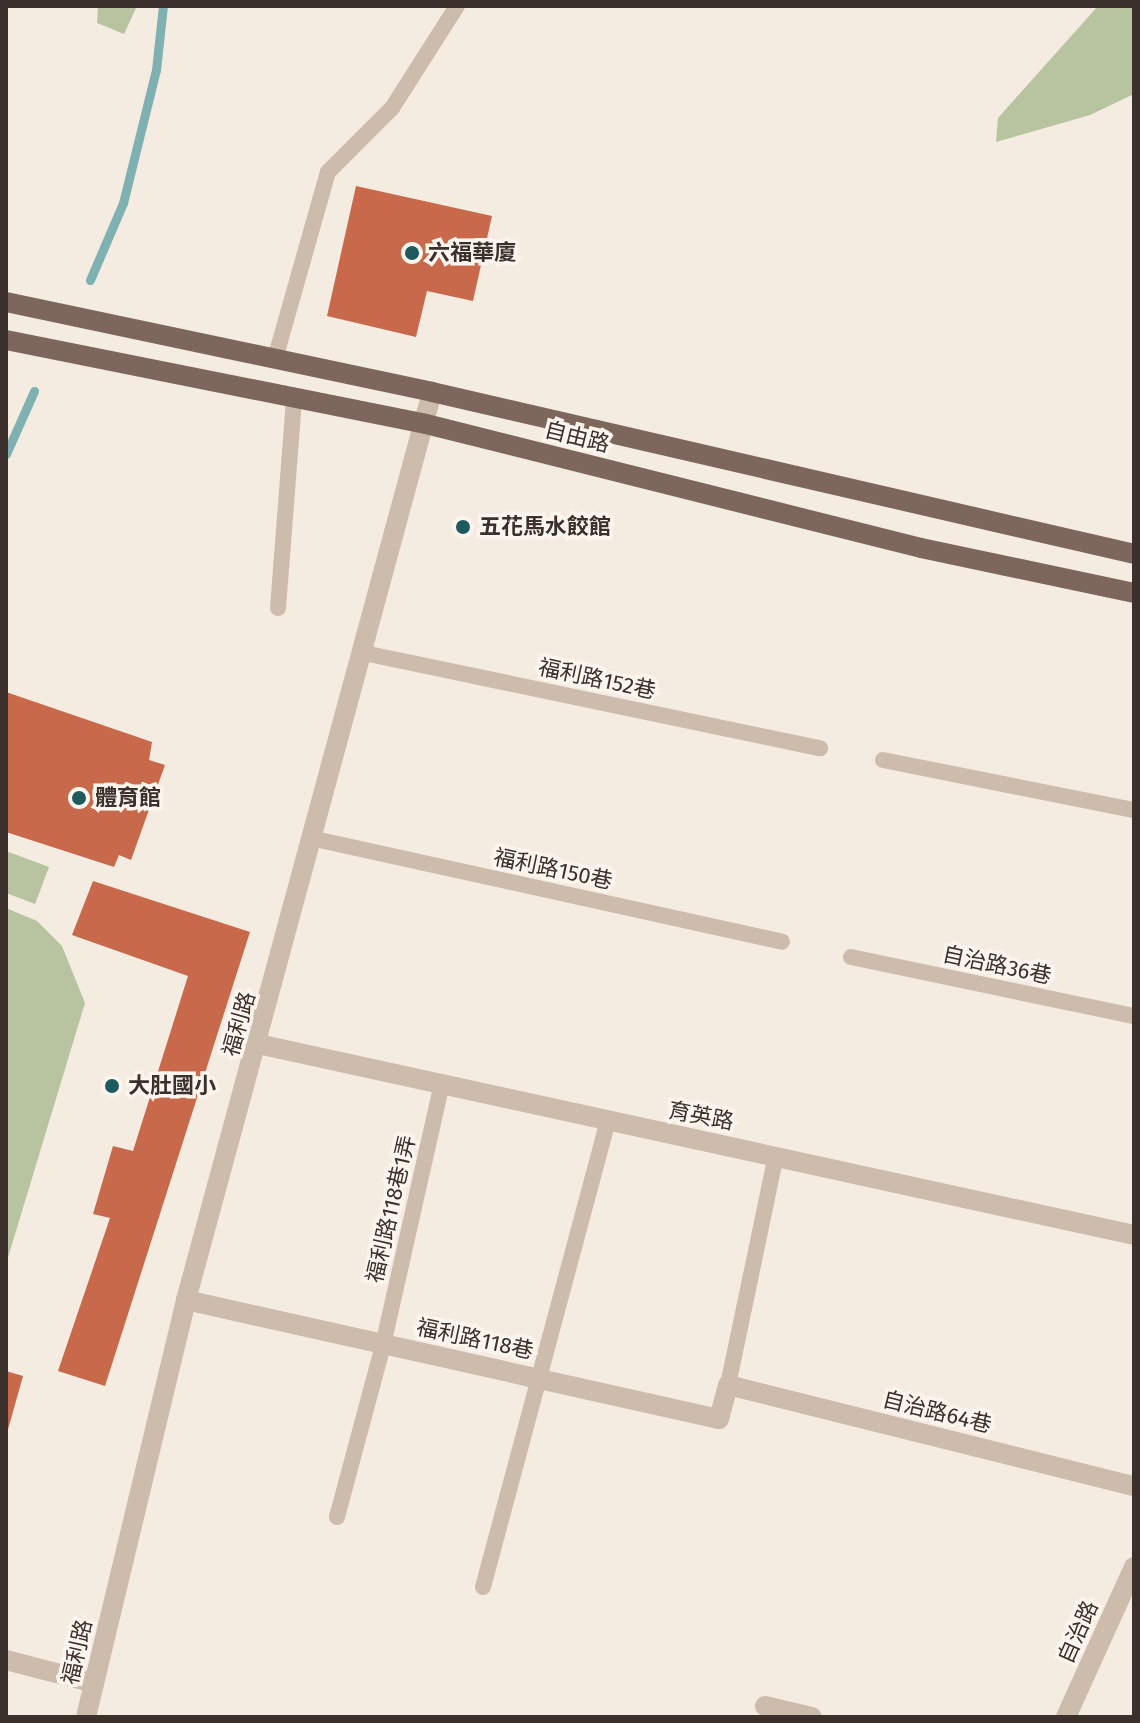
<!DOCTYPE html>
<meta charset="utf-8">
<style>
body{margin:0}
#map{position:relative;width:1140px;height:1723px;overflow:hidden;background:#f4ebe1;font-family:"Fira Sans","Noto Sans TC",sans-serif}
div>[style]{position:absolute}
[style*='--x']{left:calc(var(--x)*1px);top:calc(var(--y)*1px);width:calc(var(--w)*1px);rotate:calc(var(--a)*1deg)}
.green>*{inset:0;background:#b8c4a0}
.stream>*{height:9px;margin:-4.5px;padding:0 4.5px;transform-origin:4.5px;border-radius:4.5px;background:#7fb0b2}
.building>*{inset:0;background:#c8694b}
.lane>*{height:16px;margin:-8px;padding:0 8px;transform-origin:8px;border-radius:8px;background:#cdbbac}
.street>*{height:20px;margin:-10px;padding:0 10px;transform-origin:10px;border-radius:10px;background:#cdbbac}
.primary>*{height:20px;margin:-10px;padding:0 10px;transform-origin:10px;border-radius:10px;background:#7d675c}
.dots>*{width:22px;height:22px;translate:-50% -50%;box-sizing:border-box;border:4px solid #fbf5ee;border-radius:50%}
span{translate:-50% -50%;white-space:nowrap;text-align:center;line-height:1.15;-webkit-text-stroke:7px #fbf5ee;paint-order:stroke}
.poi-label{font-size:22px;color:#3b302b;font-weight:700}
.left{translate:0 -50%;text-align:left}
.street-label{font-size:22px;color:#3b302b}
.frame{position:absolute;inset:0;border:8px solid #3b302b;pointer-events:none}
</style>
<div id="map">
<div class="green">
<div style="clip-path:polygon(98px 6px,137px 6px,124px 34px,97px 23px)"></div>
<div style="clip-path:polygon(1098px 6px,1134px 6px,1134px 94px,1090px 115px,996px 142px,998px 118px)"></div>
<div style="clip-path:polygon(6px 851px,49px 867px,35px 904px,6px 893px)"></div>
<div style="clip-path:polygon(6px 908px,37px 921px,62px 946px,85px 1003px,6px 1264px)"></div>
</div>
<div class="stream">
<div style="--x:90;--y:280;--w:84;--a:-66.8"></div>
<div style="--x:123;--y:203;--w:137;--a:-76.1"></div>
<div style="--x:156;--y:70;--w:64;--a:-83.8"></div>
<div style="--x:6;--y:454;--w:69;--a:-66"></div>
</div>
<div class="building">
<div style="clip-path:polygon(356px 186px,492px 216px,473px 301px,427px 291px,416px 337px,327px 316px)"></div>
<div style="clip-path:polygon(6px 692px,152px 742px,149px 760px,165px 765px,131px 860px,119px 855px,114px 867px,6px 832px)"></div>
<div style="clip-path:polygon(93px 881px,250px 932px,105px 1386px,58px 1371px,110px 1218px,93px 1214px,113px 1146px,133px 1151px,188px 976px,72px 935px)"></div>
<div style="clip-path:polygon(6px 1371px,23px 1376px,7px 1433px,6px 1432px)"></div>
</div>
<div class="lane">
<div style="--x:275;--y:359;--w:194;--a:-74.2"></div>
<div style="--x:328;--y:172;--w:91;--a:-45"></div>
<div style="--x:392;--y:108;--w:121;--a:-57.5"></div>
<div style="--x:278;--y:608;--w:211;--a:-85.6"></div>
<div style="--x:364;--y:653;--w:466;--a:11.8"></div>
<div style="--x:883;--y:760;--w:256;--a:11.3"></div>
<div style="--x:315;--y:839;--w:478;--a:12.4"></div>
<div style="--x:851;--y:957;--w:289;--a:11.8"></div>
<div style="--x:728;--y:1385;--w:234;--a:-78.2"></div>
<div style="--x:337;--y:1517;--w:178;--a:-75"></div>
<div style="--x:383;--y:1345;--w:268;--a:-77.3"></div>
<div style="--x:483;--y:1587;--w:482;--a:-75"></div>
</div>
<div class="street">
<div style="--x:258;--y:1044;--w:897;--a:12.3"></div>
<div style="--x:186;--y:1300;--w:546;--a:12.59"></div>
<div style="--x:719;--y:1419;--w:35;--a:-75"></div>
<div style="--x:728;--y:1385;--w:418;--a:14"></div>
<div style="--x:6;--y:1660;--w:91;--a:14.6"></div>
<div style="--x:765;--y:1706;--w:48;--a:13.2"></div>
<div style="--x:86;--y:1717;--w:429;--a:-76.5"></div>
<div style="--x:186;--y:1300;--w:941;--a:-74.84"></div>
<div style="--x:1066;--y:1717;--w:165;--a:-65.6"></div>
</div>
<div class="primary">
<div style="--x:6;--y:302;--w:435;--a:11.9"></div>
<div style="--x:432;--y:392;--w:720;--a:12.99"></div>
<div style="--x:6;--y:340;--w:428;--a:11.3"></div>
<div style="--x:426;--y:424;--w:510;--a:14.06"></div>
<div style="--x:921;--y:548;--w:218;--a:11.9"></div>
</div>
<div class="dots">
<div style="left:412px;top:253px;background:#1f5a5e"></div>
<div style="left:463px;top:527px;background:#1f5a5e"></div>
<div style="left:79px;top:798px;background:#1f5a5e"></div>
<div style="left:112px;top:1086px;background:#1f5a5e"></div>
</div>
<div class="poi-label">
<span class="left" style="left:428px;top:253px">六福華廈</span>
<span class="left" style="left:479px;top:527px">五花馬水餃館</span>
<span class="left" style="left:95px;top:798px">體育館</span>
<span class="left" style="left:128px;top:1086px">大肚國小</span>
</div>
<div class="street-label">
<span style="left:577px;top:437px;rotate:14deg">自由路</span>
<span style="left:597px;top:679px;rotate:12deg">福利路152巷</span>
<span style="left:553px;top:869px;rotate:12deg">福利路150巷</span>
<span style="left:997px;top:965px;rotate:12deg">自治路36巷</span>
<span style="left:239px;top:1024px;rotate:-74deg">福利路</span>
<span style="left:701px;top:1116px;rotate:11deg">育英路</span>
<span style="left:391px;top:1209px;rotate:-77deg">福利路118巷1弄</span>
<span style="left:475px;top:1339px;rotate:12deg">福利路118巷</span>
<span style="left:937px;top:1412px;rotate:14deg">自治路64巷</span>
<span style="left:1078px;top:1632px;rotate:-66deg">自治路</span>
<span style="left:77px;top:1652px;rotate:-77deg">福利路</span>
</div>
<div class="frame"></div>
</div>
